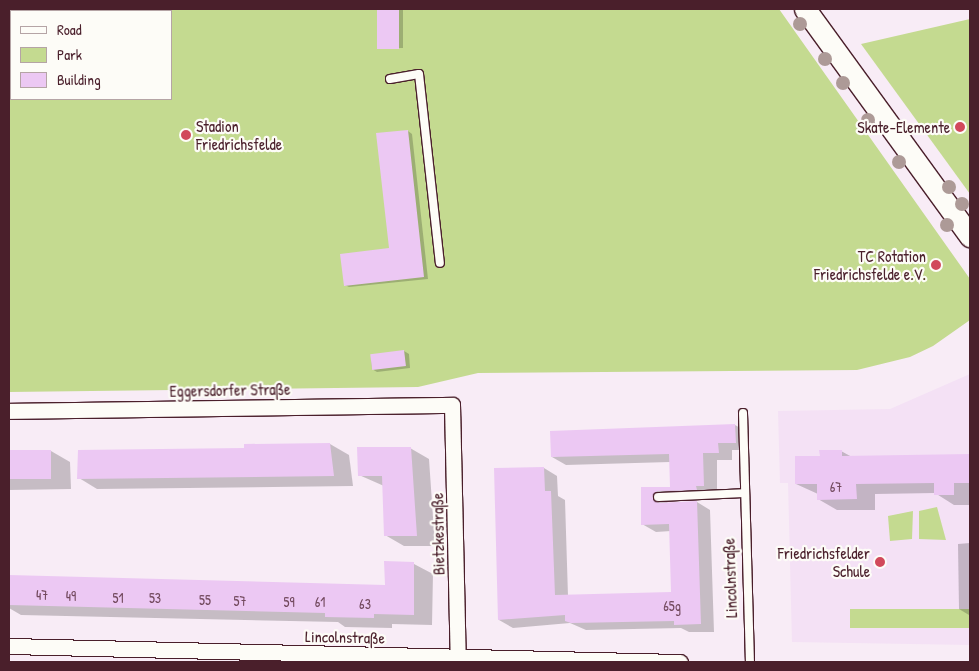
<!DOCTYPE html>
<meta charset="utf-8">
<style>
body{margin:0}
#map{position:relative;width:979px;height:671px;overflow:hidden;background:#f8ecf6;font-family:"Patrick Hand",sans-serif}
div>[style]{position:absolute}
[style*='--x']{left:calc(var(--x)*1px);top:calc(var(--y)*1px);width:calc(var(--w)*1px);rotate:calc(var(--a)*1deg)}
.built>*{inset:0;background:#f4e1f5}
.green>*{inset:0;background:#c4da90;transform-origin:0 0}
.shadow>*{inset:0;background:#0003;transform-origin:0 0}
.building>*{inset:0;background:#ecc8f3;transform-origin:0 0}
.roads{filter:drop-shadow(1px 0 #4a1f2b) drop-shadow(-1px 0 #4a1f2b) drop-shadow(0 1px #4a1f2b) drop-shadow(0 -1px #4a1f2b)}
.lane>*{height:8px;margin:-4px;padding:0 4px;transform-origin:4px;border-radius:4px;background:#fdfcf7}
.street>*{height:15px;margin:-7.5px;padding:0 7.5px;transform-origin:7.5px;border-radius:7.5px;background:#fdfcf7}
.secondary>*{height:21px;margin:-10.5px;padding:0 10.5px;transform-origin:10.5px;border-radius:10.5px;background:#fdfcf7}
.trees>*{width:14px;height:14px;margin:-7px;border-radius:50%;background:#ad9a97}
.dots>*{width:14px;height:14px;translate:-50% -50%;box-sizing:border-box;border:2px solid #fdfcf7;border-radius:50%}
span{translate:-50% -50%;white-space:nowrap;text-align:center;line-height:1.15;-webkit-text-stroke:4.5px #fdfcf7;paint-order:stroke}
.number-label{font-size:14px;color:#72495d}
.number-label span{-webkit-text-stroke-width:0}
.poi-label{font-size:16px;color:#4a1f2b}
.left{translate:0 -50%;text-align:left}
.right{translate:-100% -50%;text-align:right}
.street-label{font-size:16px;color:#4a1f2b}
.frame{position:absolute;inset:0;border:10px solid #4a1f2b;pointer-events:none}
.legend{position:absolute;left:10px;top:10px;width:162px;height:90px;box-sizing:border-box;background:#fdfcf7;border:1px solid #b5a4a5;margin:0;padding:6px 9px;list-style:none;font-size:15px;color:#4a1f2b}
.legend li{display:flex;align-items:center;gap:10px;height:25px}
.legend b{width:25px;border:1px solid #b5a4a5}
</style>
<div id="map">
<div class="built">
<div style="clip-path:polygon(970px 374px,970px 645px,792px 642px,788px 483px,780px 483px,778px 411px,890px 409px)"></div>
</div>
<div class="green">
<div style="clip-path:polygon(evenodd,9px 9px,779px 9px,970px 279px,970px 320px,933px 346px,910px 357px,857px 370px,478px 373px,418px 387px,9px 392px,9px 9px,11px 11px,171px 11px,171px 99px,11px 99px,11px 11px)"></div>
<div style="clip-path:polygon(970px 19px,970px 194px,861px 44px)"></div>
<div style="clip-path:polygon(937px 507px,946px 540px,919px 539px,919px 511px)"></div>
<div style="clip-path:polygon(913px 511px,912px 539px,890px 541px,888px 516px)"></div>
<div style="left:970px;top:609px;width:19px;height:120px;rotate:90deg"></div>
</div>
<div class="shadow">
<div style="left:379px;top:9px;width:24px;height:39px"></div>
<div style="clip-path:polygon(408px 131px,412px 134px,428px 279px,349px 287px,345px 285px,390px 249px)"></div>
<div style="clip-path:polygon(404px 351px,409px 354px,410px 368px,377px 372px,372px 369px,371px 356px)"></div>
<div style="clip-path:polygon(735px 425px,749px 433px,749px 450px,732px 450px,732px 460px,717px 460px,717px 493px,671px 499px,667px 503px,697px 502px,710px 510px,714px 632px,689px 632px,681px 628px,586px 630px,570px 623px,513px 628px,499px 620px,544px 468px,557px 476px,558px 496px,565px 500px,568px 596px,673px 593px,671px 531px,656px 532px,642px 524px,643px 489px,671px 488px,670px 462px,566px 465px,552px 457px)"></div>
<div style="clip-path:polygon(330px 444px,349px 455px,353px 486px,97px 489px,79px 478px,245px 449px)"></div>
<div style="clip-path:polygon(410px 448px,429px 459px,435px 546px,404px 546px,385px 535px,384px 486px,359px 475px)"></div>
<div style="clip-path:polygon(51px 451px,70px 462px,71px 489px,9px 490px,9px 452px)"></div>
<div style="clip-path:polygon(841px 451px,852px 457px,970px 456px,970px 505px,954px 505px,935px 493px,875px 494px,875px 510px,837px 510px,818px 499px,818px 494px,796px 484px,821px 457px)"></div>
<div style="clip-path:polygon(970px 543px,970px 615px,969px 615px,959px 609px,958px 544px)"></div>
<div style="clip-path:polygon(414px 564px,433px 574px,432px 625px,392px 624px,392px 628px,345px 627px,338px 622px,21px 615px,9px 608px,9px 576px,386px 586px)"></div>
</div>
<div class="building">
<div style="left:377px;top:9px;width:22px;height:40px"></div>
<div style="clip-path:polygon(408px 130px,424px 277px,344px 286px,340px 254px,389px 248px,376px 133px)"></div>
<div style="left:404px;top:350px;width:16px;height:34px;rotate:83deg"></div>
<div style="clip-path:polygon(735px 424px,736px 443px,718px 443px,719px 453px,703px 453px,704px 486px,696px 486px,697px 490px,657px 491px,652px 497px,658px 503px,697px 501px,701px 624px,674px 625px,674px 621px,571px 623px,565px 621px,565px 615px,498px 620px,494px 468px,544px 467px,545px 491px,551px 491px,555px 595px,671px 592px,669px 524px,641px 525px,641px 487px,670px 487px,669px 454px,551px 457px,550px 431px)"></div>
<div style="clip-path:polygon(330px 443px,334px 476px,77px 479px,78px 450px,244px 448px,244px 444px)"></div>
<div style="clip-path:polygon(357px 447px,411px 447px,417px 536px,384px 536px,382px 476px,358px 476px)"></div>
<div style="left:9px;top:450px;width:42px;height:29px"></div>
<div style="clip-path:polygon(819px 450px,842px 450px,842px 456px,970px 454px,970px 483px,954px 483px,954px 495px,934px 495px,934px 483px,856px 484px,857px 499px,817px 500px,817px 484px,795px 484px,795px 456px,820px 456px)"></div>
<div style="clip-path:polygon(384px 561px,414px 562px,414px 615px,374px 614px,374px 618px,325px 617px,325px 613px,9px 605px,9px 575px,385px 585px)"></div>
</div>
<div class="roads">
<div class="lane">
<div style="--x:390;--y:79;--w:29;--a:-10"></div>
<div style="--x:419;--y:74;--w:190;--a:83.7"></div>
<div style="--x:743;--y:413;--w:249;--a:88.4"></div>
<div style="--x:658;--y:497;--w:87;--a:-2.6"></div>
</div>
<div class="street">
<div style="--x:9;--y:411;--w:443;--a:-0.8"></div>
<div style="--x:452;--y:405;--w:257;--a:88.7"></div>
<div style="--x:9;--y:646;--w:671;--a:1.37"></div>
</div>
<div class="secondary">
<div style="--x:805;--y:9;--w:281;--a:54"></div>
</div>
</div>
<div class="trees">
<div style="left:800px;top:24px"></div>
<div style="left:825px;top:59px"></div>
<div style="left:843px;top:83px"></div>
<div style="left:868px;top:120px"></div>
<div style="left:899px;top:162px"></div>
<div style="left:949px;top:187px"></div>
<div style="left:962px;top:204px"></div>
<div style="left:947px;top:225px"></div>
</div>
<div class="dots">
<div style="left:960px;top:127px;background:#d1495b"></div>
<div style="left:186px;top:135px;background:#d1495b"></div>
<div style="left:936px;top:265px;background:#d1495b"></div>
<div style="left:880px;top:562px;background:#d1495b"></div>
</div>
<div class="number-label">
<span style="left:836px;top:487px">67</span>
<span style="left:42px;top:595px">47</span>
<span style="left:71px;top:596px">49</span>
<span style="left:118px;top:598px">51</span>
<span style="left:155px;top:598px">53</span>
<span style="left:205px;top:600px">55</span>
<span style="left:240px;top:601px">57</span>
<span style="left:289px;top:602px">59</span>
<span style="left:320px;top:602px">61</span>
<span style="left:365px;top:604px">63</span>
<span style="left:672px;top:606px">65g</span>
</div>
<div class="poi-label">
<span class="left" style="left:196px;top:135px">Stadion<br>Friedrichsfelde</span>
<span class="right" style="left:950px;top:127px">Skate-Elemente</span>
<span class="right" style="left:926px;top:265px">TC Rotation<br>Friedrichsfelde e.V.</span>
<span class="right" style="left:870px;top:562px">Friedrichsfelder<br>Schule</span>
</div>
<div class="street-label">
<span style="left:230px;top:390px;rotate:-1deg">Eggersdorfer Straße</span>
<span style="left:438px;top:534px;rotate:-91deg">Bietzkestraße</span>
<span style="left:730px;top:578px;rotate:-92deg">Lincolnstraße</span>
<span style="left:345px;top:637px;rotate:1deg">Lincolnstraße</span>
</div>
<div class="frame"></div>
<ul class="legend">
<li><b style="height:6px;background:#fdfcf7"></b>Road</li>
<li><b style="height:14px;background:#c4da90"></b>Park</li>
<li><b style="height:14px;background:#ecc8f3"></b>Building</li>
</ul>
</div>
